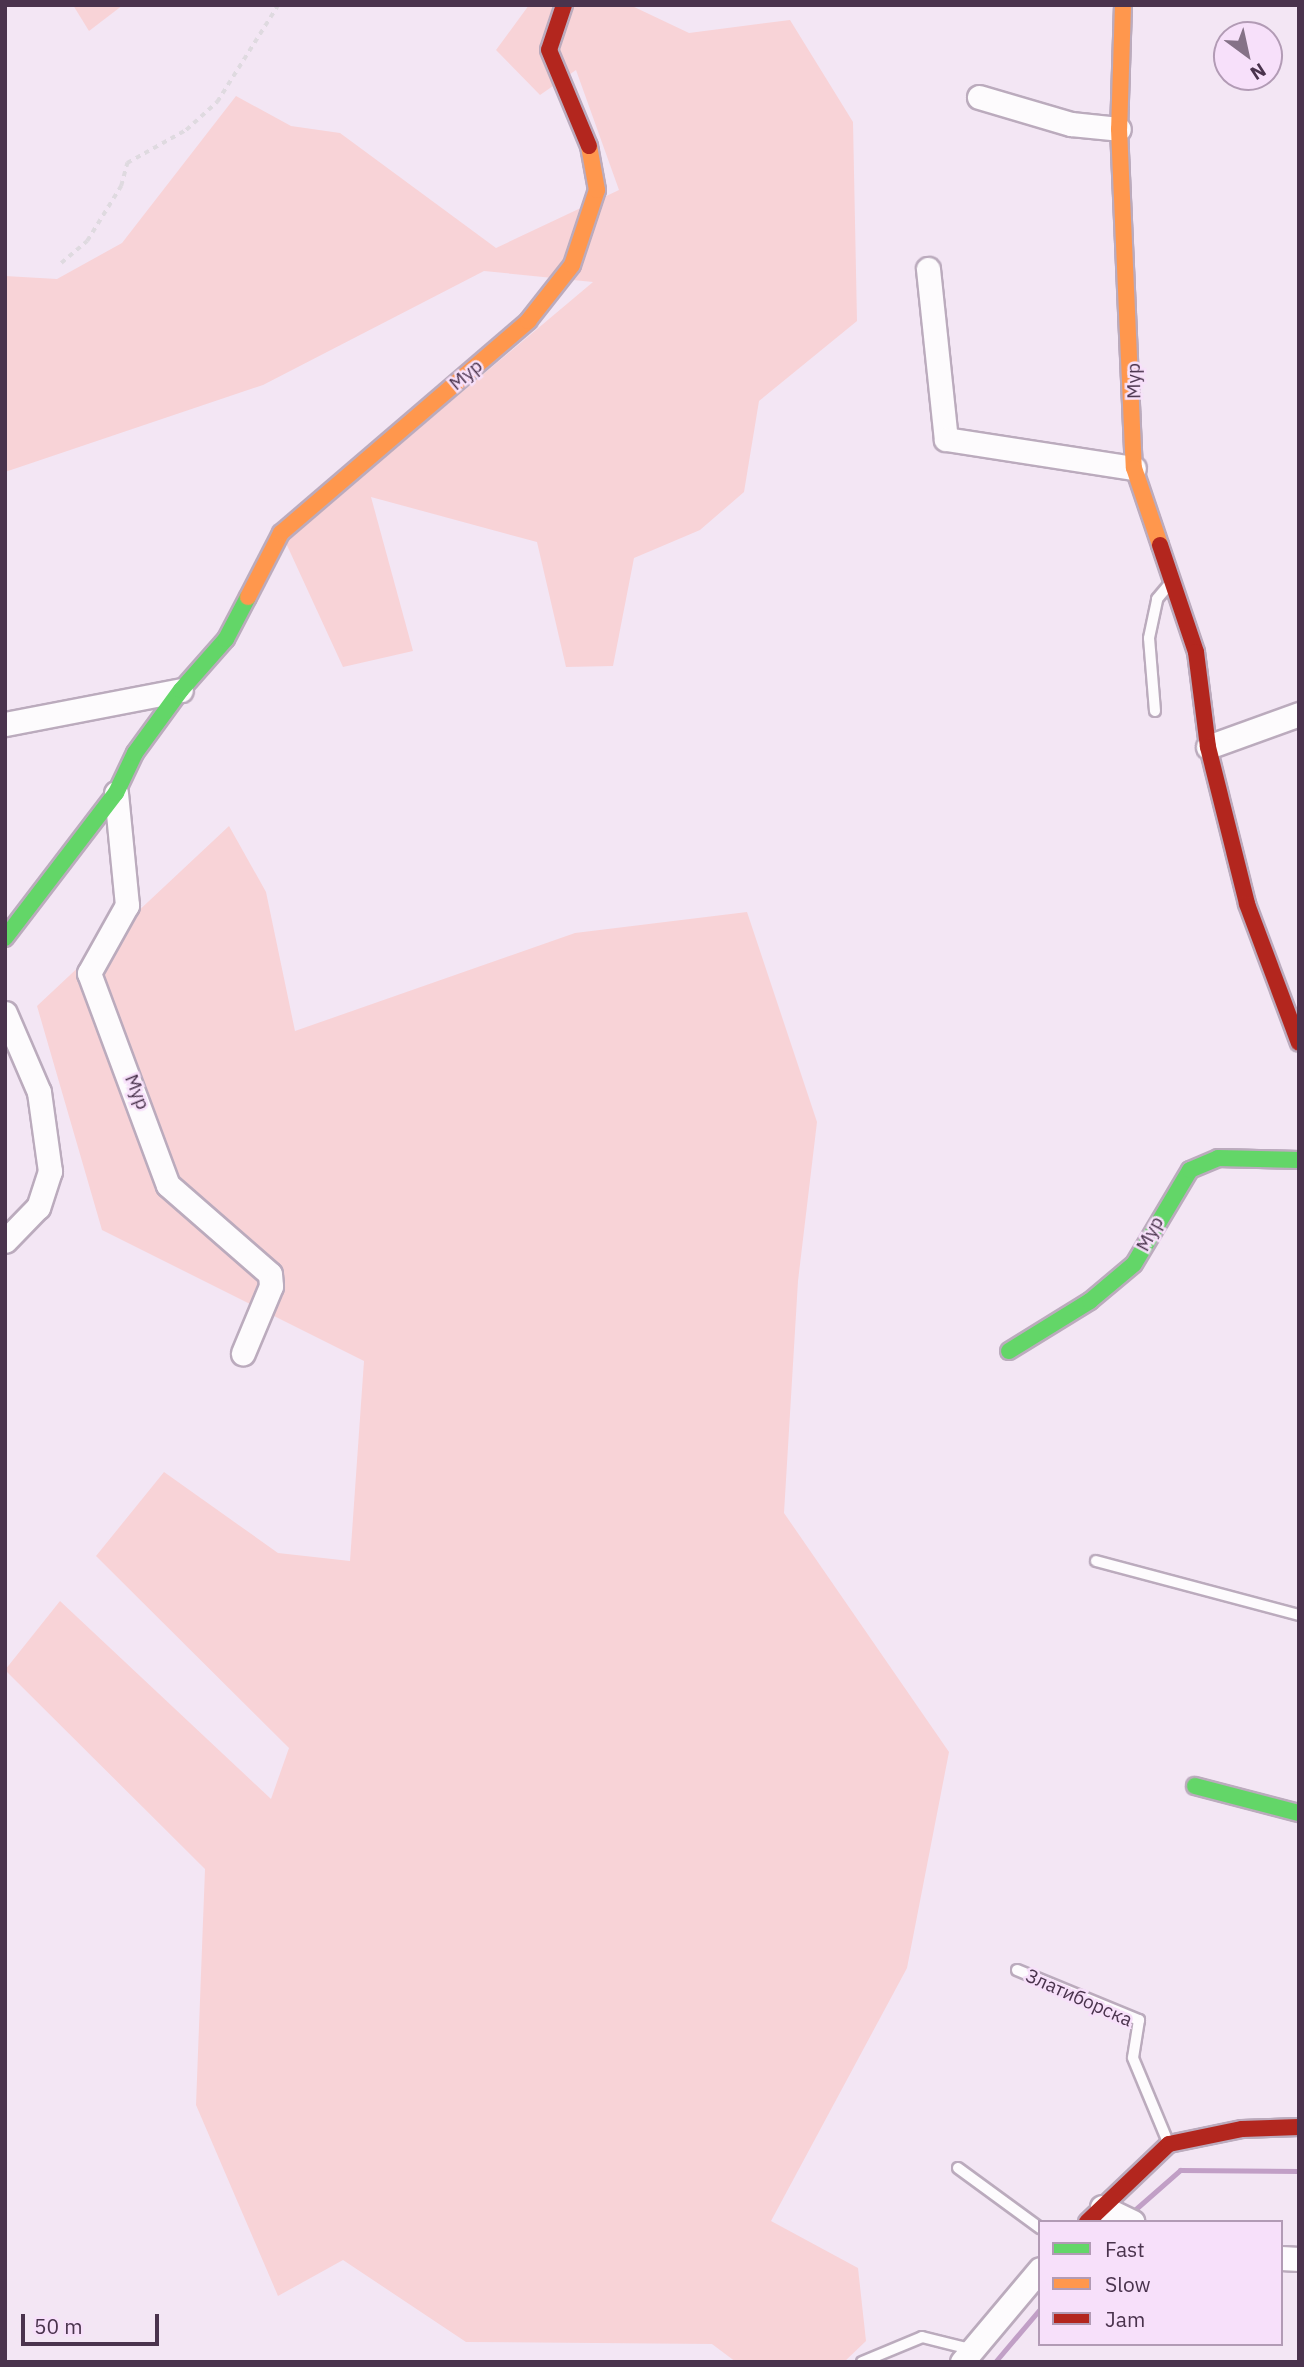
<!DOCTYPE html>
<meta charset="utf-8">
<style>
body{margin:0}
#map{position:relative;width:1304px;height:2367px;overflow:hidden;background:#f3e6f4;font-family:"IBM Plex Sans",sans-serif}
div>[style]{position:absolute}
[style*='--x']{left:calc(var(--x)*1px);top:calc(var(--y)*1px);width:calc(var(--w)*1px);rotate:calc(var(--a)*1deg)}
.green>*{inset:0;background:#f8d3d7}
.stream>*{height:5px;margin:-2.5px;padding:0 2.5px;transform-origin:2.5px;border-radius:2.5px;background:#c19fc6}
.path>*{height:3.5px;margin-top:-1.75px;transform-origin:0;background:repeating-linear-gradient(90deg,#dfdae0 0 5px,transparent 0 10px)}
.roads{filter:drop-shadow(2px 0 #bbabbd) drop-shadow(-2px 0 #bbabbd) drop-shadow(0 2px #bbabbd) drop-shadow(0 -2px #bbabbd)}
.lane>*{height:10px;margin:-5px;padding:0 5px;transform-origin:5px;border-radius:5px;background:#fdfbfd}
.street>*{height:23px;margin:-11.5px;padding:0 11.5px;transform-origin:11.5px;border-radius:11.5px;background:#fdfbfd}
.fast>*{height:16px;margin:-8px;padding:0 8px;transform-origin:8px;border-radius:8px;background:#63d668}
.slow>*{height:16px;margin:-8px;padding:0 8px;transform-origin:8px;border-radius:8px;background:#ff974d}
.jam>*{height:16px;margin:-8px;padding:0 8px;transform-origin:8px;border-radius:8px;background:#b3261e}
span{translate:-50% -50%;white-space:nowrap;text-align:center;line-height:1.15;-webkit-text-stroke:5px #f7e0fa;paint-order:stroke}
.street-label{font-size:19px;color:#4a334d}
.frame{position:absolute;inset:0;border:7px solid #4a334d;pointer-events:none}
.legend{position:absolute;left:1038px;top:2220px;width:245px;height:126px;box-sizing:border-box;background:#f7e0fa;border:2px solid #b29bb5;margin:0;padding:9px 12px;list-style:none;font-size:21px;color:#4a334d}
.legend li{display:flex;align-items:center;gap:14px;height:35px}
.legend b{width:35px;border:2px solid #b29bb5}
.north{position:absolute;left:1213px;top:21px;width:70px;height:70px;box-sizing:border-box;background:#f7e0fa;border:2px solid #b29bb5;border-radius:50%;rotate:147deg;font-size:19px;font-weight:700;line-height:28px;text-align:center;color:#4a334d}
.north::after{content:'';display:block;margin:auto;width:24px;height:32px;background:#857287;clip-path:polygon(50% 0,100% 100%,50% 72%,0 100%)}
.scale{position:absolute;left:21px;top:2314px;width:138px;height:32px;box-sizing:border-box;border:4px solid #4a334d;border-top:0;padding-left:9px;font-size:21px;line-height:24px;white-space:nowrap;color:#4a334d;-webkit-text-stroke:5px #f7e0fa;paint-order:stroke}
</style>
<div id="map">
<div class="green">
<div style="clip-path:polygon(73px 5px,123px 5px,89px 31px)"></div>
<div style="clip-path:polygon(529px 5px,630px 5px,689px 33px,790px 20px,853px 122px,857px 321px,759px 401px,744px 492px,700px 530px,634px 558px,613px 666px,566px 667px,537px 542px,371px 497px,413px 651px,343px 667px,285px 541px,593px 282px,484px 271px,263px 385px,5px 472px,5px 276px,57px 279px,122px 243px,236px 96px,291px 126px,340px 133px,496px 248px,619px 190px,576px 70px,540px 95px,496px 50px)"></div>
<div style="clip-path:polygon(229px 826px,266px 892px,295px 1031px,575px 933px,747px 912px,817px 1122px,798px 1281px,784px 1513px,949px 1752px,907px 1968px,771px 2221px,858px 2268px,866px 2341px,844px 2362px,736px 2362px,712px 2344px,466px 2342px,343px 2260px,278px 2296px,196px 2105px,205px 1869px,5px 1670px,60px 1601px,271px 1799px,289px 1748px,96px 1556px,164px 1472px,278px 1553px,350px 1561px,364px 1361px,102px 1230px,37px 1006px)"></div>
</div>
<div class="stream">
<div style="--x:1130;--y:2214;--w:67;--a:-41.3"></div>
<div style="--x:1180;--y:2170;--w:119;--a:0.5"></div>
<div style="--x:995;--y:2362;--w:70;--a:-49.7"></div>
</div>
<div class="path">
<div style="--x:61;--y:263;--w:34;--a:-40"></div>
<div style="--x:87;--y:241;--w:65;--a:-58.3"></div>
<div style="--x:121;--y:186;--w:24;--a:-75"></div>
<div style="--x:127;--y:163;--w:68;--a:-29.2"></div>
<div style="--x:186;--y:130;--w:42;--a:-42.1"></div>
<div style="--x:217;--y:102;--w:115;--a:-57.8"></div>
</div>
<div class="roads">
<div class="lane">
<div style="--x:1155;--y:711;--w:73;--a:-94.7"></div>
<div style="--x:1149;--y:638;--w:40;--a:-78"></div>
<div style="--x:1157;--y:599;--w:17;--a:-50"></div>
<div style="--x:1096;--y:1561;--w:210;--a:14.9"></div>
<div style="--x:1017;--y:1970;--w:132;--a:22.3"></div>
<div style="--x:1139;--y:2020;--w:38;--a:99"></div>
<div style="--x:1133;--y:2058;--w:91;--a:67.4"></div>
<div style="--x:958;--y:2168;--w:102;--a:36.2"></div>
<div style="--x:862;--y:2362;--w:65;--a:-22.6"></div>
<div style="--x:922;--y:2337;--w:49;--a:14"></div>
</div>
<div class="street">
<div style="--x:979;--y:97;--w:96;--a:16.4"></div>
<div style="--x:1071;--y:124;--w:48;--a:5.9"></div>
<div style="--x:928;--y:269;--w:171;--a:84"></div>
<div style="--x:946;--y:439;--w:190;--a:8.8"></div>
<div style="--x:5;--y:724;--w:179;--a:-10.9"></div>
<div style="--x:1208;--y:747;--w:97;--a:-19.9"></div>
<div style="--x:116;--y:793;--w:113;--a:84.4"></div>
<div style="--x:127;--y:905;--w:78;--a:119.2"></div>
<div style="--x:89;--y:973;--w:226;--a:69.6"></div>
<div style="--x:168;--y:1185;--w:135;--a:41.1"></div>
<div style="--x:270;--y:1274;--w:12;--a:85"></div>
<div style="--x:271;--y:1286;--w:73;--a:112.7"></div>
<div style="--x:5;--y:1013;--w:86;--a:66.7"></div>
<div style="--x:39;--y:1092;--w:80;--a:82.1"></div>
<div style="--x:50;--y:1171;--w:38;--a:108"></div>
<div style="--x:38;--y:1207;--w:47;--a:134.1"></div>
<div style="--x:1102;--y:2207;--w:34;--a:26"></div>
<div style="--x:1281;--y:2258;--w:18;--a:3"></div>
<div style="--x:962;--y:2362;--w:121;--a:-50"></div>
</div>
<div class="fast">
<div style="--x:5;--y:938;--w:183;--a:-52.6"></div>
<div style="--x:116;--y:793;--w:44;--a:-64.6"></div>
<div style="--x:135;--y:753;--w:78;--a:-53.9"></div>
<div style="--x:181;--y:690;--w:68;--a:-48.6"></div>
<div style="--x:226;--y:639;--w:47;--a:-62.4"></div>
<div style="--x:1009;--y:1351;--w:95;--a:-31.7"></div>
<div style="--x:1090;--y:1301;--w:57;--a:-40.1"></div>
<div style="--x:1134;--y:1264;--w:109;--a:-59.2"></div>
<div style="--x:1190;--y:1170;--w:30;--a:-23"></div>
<div style="--x:1218;--y:1158;--w:81;--a:1.4"></div>
<div style="--x:1195;--y:1786;--w:107;--a:14.6"></div>
</div>
<div class="slow">
<div style="--x:1123;--y:5;--w:124;--a:91.8"></div>
<div style="--x:1119;--y:129;--w:339;--a:87.5"></div>
<div style="--x:1134;--y:468;--w:81;--a:71.3"></div>
<div style="--x:248;--y:597;--w:72;--a:-62.7"></div>
<div style="--x:281;--y:533;--w:326;--a:-40.6"></div>
<div style="--x:528;--y:321;--w:71;--a:-51.8"></div>
<div style="--x:572;--y:265;--w:79;--a:-71.6"></div>
<div style="--x:597;--y:190;--w:45;--a:-100.3"></div>
</div>
<div class="jam">
<div style="--x:564;--y:5;--w:47;--a:108.4"></div>
<div style="--x:549;--y:50;--w:104;--a:67.4"></div>
<div style="--x:1160;--y:545;--w:113;--a:71.4"></div>
<div style="--x:1196;--y:652;--w:96;--a:82.8"></div>
<div style="--x:1208;--y:747;--w:162;--a:76"></div>
<div style="--x:1247;--y:904;--w:148;--a:69.5"></div>
<div style="--x:1087;--y:2222;--w:113;--a:-43.6"></div>
<div style="--x:1169;--y:2144;--w:75;--a:-11.6"></div>
<div style="--x:1242;--y:2129;--w:57;--a:-2"></div>
</div>
</div>
<div class="street-label">
<span style="left:466px;top:375px;rotate:-40deg">Мур</span>
<span style="left:1134px;top:381px;rotate:-91deg">Мур</span>
<span style="left:137px;top:1092px;rotate:68deg">Мур</span>
<span style="left:1150px;top:1234px;rotate:-62deg">Мур</span>
<span style="left:1079px;top:1998px;rotate:24deg">Златиборска</span>
</div>
<div class="frame"></div>
<ul class="legend">
<li><b style="height:9px;background:#63d668"></b>Fast</li>
<li><b style="height:9px;background:#ff974d"></b>Slow</li>
<li><b style="height:9px;background:#b3261e"></b>Jam</li>
</ul>
<div class="north">N</div>
<div class="scale">50 m</div>
</div>
